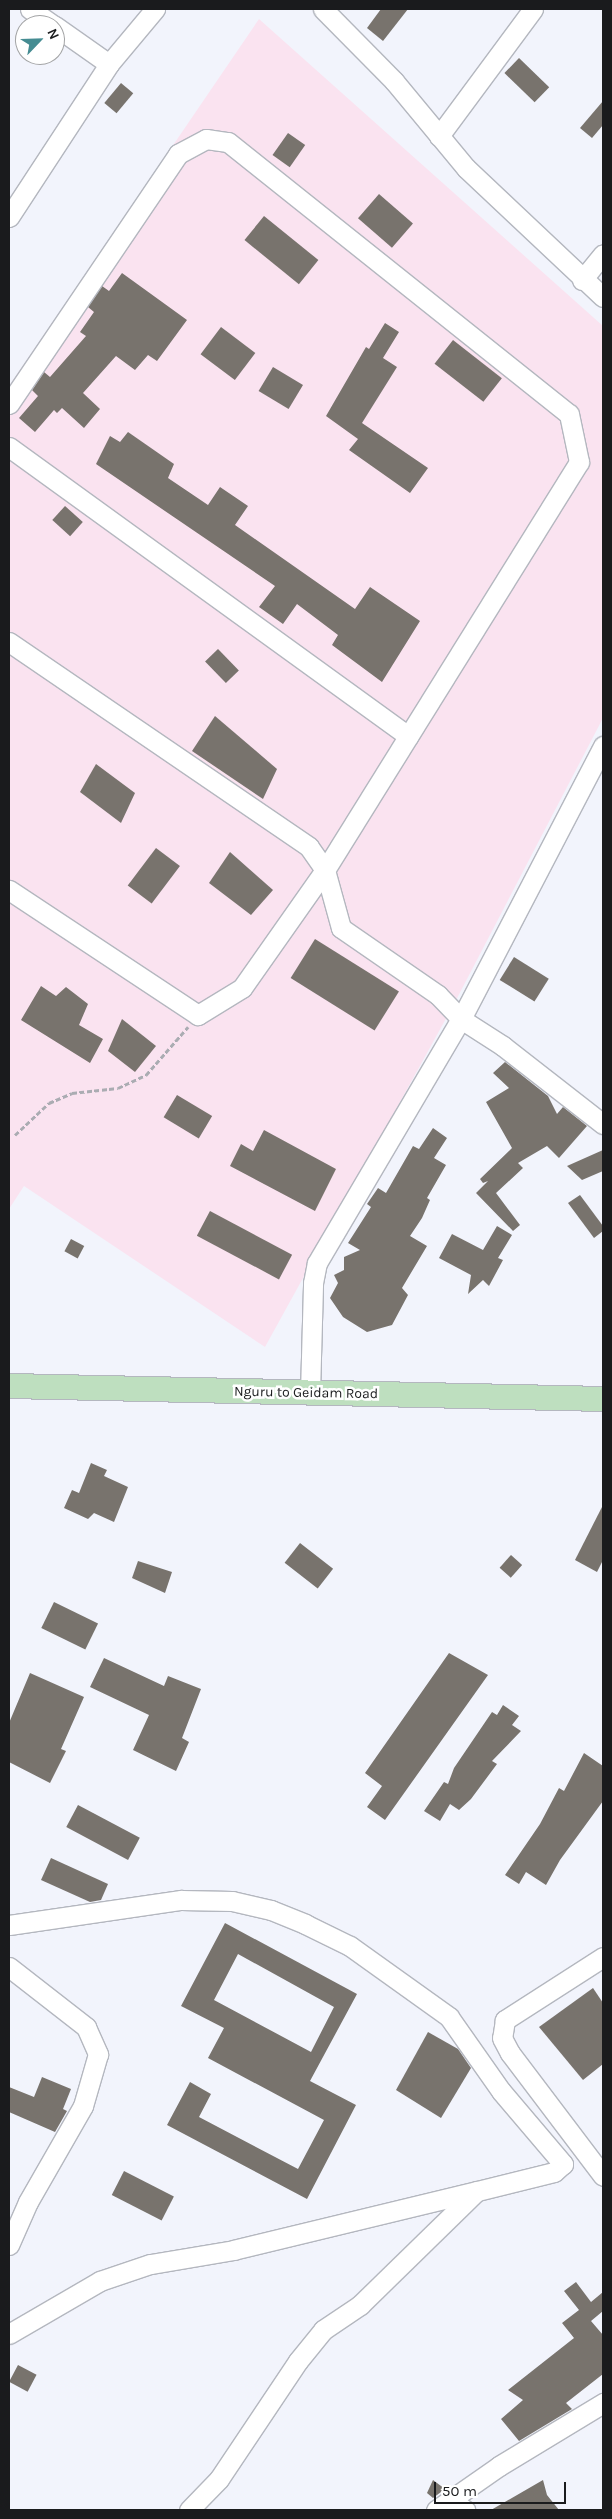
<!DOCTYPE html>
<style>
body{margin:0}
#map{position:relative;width:612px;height:2519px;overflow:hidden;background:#f2f4fc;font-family:Karla,sans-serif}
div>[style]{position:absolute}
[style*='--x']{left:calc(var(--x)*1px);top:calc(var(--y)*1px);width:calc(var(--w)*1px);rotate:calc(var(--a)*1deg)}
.medical>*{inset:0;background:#fae3f0}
.building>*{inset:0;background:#78736d;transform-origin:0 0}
.path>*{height:3px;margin-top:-1.5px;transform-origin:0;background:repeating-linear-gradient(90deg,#aaacb2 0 5px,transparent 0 7.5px)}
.roads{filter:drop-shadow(1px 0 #b4b7bf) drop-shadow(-1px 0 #b4b7bf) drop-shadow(0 1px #b4b7bf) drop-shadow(0 -1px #b4b7bf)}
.minor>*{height:19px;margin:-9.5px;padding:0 9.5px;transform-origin:9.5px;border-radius:9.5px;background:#fff}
.major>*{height:24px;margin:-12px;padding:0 12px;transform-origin:12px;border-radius:12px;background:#bedfbf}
span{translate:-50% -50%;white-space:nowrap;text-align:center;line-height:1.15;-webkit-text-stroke:5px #fff;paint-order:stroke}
.street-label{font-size:14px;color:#1a1b1d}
.frame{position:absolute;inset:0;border:10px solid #1a1b1d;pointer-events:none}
.north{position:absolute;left:15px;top:15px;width:50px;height:50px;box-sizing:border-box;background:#fff;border:1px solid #a3a4a5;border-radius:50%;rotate:66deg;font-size:14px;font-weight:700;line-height:20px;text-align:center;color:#1a1b1d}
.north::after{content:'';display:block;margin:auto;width:18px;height:22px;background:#458c92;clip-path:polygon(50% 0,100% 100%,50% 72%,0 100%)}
.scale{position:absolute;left:434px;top:2482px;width:132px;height:22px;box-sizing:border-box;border:2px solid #1a1b1d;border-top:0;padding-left:6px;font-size:15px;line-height:18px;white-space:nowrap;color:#1a1b1d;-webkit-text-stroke:4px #fff;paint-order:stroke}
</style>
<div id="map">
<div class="medical">
<div style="clip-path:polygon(259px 19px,603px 326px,603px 718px,454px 1004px,265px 1347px,24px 1186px,9px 1209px,9px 386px)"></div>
</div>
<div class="building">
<div style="clip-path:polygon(381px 9px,408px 9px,383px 41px,367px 28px)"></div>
<div style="left:519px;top:58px;width:42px;height:21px;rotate:44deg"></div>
<div style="left:121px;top:83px;width:16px;height:26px;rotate:40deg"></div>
<div style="clip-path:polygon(603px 101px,603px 125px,592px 138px,580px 128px)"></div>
<div style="left:288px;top:133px;width:21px;height:27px;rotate:35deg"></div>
<div style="left:379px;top:194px;width:45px;height:32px;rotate:41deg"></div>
<div style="left:264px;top:216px;width:70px;height:31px;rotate:39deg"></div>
<div style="clip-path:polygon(122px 273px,187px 320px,157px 361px,148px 355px,135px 370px,116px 356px,83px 393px,100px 409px,84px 428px,62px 408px,57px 413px,54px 410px,35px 432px,19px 418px,38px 396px,32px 390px,44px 372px,50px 377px,86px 336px,80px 332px,94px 312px,88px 307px,102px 286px,109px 291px)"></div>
<div style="clip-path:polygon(385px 323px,399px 332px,383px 358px,397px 367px,362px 423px,428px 468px,410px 493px,349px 450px,358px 439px,326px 416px,366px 347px,369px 349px)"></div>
<div style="left:221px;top:327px;width:43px;height:34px;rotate:37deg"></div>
<div style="left:453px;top:340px;width:62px;height:30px;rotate:38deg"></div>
<div style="left:273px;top:367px;width:35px;height:28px;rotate:31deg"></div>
<div style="clip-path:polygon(128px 432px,174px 464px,168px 478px,208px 505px,220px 487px,248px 506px,235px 525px,355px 609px,370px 587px,420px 621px,382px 682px,332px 645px,338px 635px,297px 604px,283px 624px,259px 607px,275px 586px,96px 464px,110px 436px,120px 442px)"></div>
<div style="left:65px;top:506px;width:24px;height:19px;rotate:42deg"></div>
<div style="left:218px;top:649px;width:30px;height:18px;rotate:46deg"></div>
<div style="clip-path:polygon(215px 716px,277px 769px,263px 799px,192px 751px)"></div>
<div style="clip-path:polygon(96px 764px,135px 793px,121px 823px,80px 792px)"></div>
<div style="left:156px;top:848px;width:30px;height:47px;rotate:37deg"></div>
<div style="clip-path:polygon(230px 852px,273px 890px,251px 915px,209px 883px)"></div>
<div style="left:315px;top:939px;width:99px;height:46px;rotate:32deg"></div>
<div style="left:514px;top:957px;width:41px;height:27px;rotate:32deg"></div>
<div style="clip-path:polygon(41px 986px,56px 996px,66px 987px,88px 1004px,79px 1025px,103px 1039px,90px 1063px,21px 1020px)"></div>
<div style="clip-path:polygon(122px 1019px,156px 1046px,135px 1072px,108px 1051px)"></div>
<div style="clip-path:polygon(505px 1062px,548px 1096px,557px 1114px,563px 1107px,587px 1126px,559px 1158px,547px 1146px,518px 1163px,523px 1168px,496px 1193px,520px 1225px,513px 1231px,476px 1193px,488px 1181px,483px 1183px,480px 1179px,512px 1148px,486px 1102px,509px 1088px,493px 1073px)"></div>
<div style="left:177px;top:1095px;width:41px;height:26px;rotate:31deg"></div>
<div style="clip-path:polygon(433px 1128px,447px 1138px,434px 1158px,446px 1165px,427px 1198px,430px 1200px,422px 1218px,410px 1236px,427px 1246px,402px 1288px,408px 1295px,392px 1325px,367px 1332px,343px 1317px,330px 1298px,338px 1283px,334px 1275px,344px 1270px,344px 1257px,360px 1250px,348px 1243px,371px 1207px,367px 1204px,378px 1188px,386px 1193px,413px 1146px,419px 1149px)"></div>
<div style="clip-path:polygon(264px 1130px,336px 1169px,315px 1211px,230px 1166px,241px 1144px,253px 1151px)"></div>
<div style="clip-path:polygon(603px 1150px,603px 1171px,582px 1180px,567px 1166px)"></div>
<div style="clip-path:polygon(580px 1195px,603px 1226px,603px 1231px,594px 1238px,568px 1203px)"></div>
<div style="left:210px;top:1211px;width:93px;height:28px;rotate:28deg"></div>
<div style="clip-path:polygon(497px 1226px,512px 1235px,498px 1258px,503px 1260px,489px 1286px,483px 1280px,468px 1294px,471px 1275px,439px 1258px,452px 1234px,483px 1250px)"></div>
<div style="left:71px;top:1239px;width:15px;height:14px;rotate:28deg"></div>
<div style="clip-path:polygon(91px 1463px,107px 1470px,104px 1476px,128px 1487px,114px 1522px,94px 1513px,88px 1519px,64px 1508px,72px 1490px,79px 1493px)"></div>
<div style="clip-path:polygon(603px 1505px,603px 1560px,597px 1572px,575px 1560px)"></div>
<div style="left:300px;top:1543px;width:42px;height:25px;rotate:38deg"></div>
<div style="left:511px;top:1555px;width:15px;height:17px;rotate:42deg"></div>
<div style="clip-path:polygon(138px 1561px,172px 1572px,165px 1593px,132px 1578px)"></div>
<div style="left:54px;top:1602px;width:49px;height:29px;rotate:26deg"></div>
<div style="clip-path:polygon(449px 1653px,488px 1675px,385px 1820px,367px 1807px,382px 1786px,365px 1773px)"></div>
<div style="clip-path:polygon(104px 1658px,164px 1686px,168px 1676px,201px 1689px,182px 1738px,189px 1742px,176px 1771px,133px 1750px,149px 1715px,90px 1687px)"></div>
<div style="clip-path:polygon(30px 1673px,84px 1697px,61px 1749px,66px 1751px,50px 1783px,9px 1762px,9px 1723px)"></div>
<div style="clip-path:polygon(503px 1705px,519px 1716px,512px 1725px,521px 1731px,492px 1761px,497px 1764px,471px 1799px,459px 1810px,450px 1804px,440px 1821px,424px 1811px,444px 1782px,448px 1784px,454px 1768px,492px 1712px,497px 1715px)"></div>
<div style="clip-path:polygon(584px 1753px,603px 1766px,603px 1801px,560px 1860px,546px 1885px,526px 1872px,519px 1884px,505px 1875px,540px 1824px,559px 1788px,564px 1791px)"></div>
<div style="left:78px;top:1805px;width:70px;height:25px;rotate:28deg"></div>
<div style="clip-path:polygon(51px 1858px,108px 1884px,101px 1900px,90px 1902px,41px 1880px)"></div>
<div style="clip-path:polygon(evenodd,225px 1923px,357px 1994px,310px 2081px,356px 2105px,307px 2199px,167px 2125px,190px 2082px,211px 2094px,199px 2117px,298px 2169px,324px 2120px,208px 2058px,224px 2028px,181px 2006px,225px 1923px,238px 1954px,334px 2007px,311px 2052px,214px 2000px,238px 1954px)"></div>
<div style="clip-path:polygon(593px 1988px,603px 2003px,603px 2064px,583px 2080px,539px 2027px)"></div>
<div style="clip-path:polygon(428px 2032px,458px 2049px,471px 2068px,441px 2118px,396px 2090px)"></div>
<div style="clip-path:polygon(42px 2077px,71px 2089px,63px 2109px,67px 2111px,55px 2132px,9px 2112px,9px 2087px,34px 2097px)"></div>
<div style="left:124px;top:2171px;width:56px;height:27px;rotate:27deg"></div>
<div style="clip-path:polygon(576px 2282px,591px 2302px,603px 2292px,603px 2311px,591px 2321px,603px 2335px,603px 2374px,566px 2403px,572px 2409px,519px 2441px,501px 2419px,523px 2400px,508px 2390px,574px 2338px,562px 2323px,579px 2310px,564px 2291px)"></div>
<div style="left:18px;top:2365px;width:21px;height:19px;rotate:28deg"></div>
<div style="clip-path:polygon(433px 2480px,445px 2489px,433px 2498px,427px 2493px)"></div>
<div style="clip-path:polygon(543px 2480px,547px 2495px,559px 2510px,491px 2510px)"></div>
</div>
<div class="path">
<div style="--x:15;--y:1135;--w:47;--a:-43.3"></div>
<div style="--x:49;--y:1103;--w:25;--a:-23"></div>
<div style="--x:72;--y:1093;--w:46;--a:-6.2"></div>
<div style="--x:118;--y:1088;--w:31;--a:-25"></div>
<div style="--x:146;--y:1075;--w:64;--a:-48.8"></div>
</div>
<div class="roads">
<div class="minor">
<div style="--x:30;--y:9;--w:28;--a:35"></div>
<div style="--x:323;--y:9;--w:101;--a:45.4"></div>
<div style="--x:394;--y:81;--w:113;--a:50.4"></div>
<div style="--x:466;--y:168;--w:188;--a:43.3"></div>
<div style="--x:55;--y:26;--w:66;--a:35.1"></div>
<div style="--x:439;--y:136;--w:158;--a:-53.5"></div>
<div style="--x:9;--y:217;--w:183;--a:-56.8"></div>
<div style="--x:109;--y:64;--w:72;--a:-50.1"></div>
<div style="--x:582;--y:280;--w:33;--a:-51"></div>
<div style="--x:9;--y:404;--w:302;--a:-55.9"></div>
<div style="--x:178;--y:154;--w:32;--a:-28"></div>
<div style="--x:206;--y:139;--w:22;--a:8"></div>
<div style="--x:228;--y:142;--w:436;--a:38.6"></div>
<div style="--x:569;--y:414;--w:49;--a:78.2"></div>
<div style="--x:579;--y:462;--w:481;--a:121.9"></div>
<div style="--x:325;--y:870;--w:144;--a:125.1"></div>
<div style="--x:242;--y:988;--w:52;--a:148.5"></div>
<div style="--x:198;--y:1015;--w:227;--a:-146.5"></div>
<div style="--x:9;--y:447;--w:493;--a:35.9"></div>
<div style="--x:9;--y:642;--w:363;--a:34.3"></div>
<div style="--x:309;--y:847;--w:28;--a:55"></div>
<div style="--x:325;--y:870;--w:60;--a:74.6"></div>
<div style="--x:341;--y:928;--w:118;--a:34.6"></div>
<div style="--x:438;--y:995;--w:33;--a:46"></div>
<div style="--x:461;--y:1019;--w:50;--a:32.7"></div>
<div style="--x:503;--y:1046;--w:127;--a:38"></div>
<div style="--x:310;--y:1393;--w:110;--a:-88.4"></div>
<div style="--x:313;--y:1283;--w:20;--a:-79"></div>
<div style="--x:317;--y:1263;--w:283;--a:-59.5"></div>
<div style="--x:461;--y:1019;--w:308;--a:-62.5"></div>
<div style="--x:9;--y:1925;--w:174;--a:-8.3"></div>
<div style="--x:181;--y:1900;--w:51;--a:1.1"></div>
<div style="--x:232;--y:1901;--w:40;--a:13"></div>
<div style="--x:271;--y:1910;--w:37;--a:22"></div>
<div style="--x:305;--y:1924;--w:50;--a:26.1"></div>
<div style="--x:350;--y:1946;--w:122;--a:35.6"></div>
<div style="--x:449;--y:2017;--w:90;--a:54.9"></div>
<div style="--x:501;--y:2091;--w:96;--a:49.7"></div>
<div style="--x:563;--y:2164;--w:12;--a:138"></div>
<div style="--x:554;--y:2172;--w:79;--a:166.1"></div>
<div style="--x:477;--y:2191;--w:250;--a:166.4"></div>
<div style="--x:234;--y:2250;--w:85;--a:170.5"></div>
<div style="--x:150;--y:2264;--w:53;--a:161.2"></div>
<div style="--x:100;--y:2281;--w:105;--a:149.8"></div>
<div style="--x:603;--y:1957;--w:117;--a:147.3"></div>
<div style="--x:505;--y:2020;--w:18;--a:99"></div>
<div style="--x:502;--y:2038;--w:17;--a:62"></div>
<div style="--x:510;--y:2053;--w:154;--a:52.9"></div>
<div style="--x:9;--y:1967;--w:98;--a:37.9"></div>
<div style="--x:86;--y:2027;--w:30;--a:66"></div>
<div style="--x:98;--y:2054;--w:54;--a:106.1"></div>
<div style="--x:83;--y:2106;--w:111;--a:119.8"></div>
<div style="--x:28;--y:2202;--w:47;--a:113.8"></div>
<div style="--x:450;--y:2499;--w:19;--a:36"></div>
<div style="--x:189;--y:2510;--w:43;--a:-45.9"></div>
<div style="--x:219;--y:2479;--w:142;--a:-56.2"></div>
<div style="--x:298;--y:2361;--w:40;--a:-51"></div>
<div style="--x:323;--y:2330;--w:45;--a:-34"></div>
<div style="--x:360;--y:2305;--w:163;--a:-44.3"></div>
<div style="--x:436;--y:2510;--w:77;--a:-34.9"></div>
<div style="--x:499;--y:2466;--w:122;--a:-31.2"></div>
</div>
<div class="major">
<div style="--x:9;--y:1386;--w:594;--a:1.25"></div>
</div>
</div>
<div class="street-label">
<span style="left:306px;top:1393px;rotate:1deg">Nguru to Geidam Road</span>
</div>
<div class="frame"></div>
<div class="north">N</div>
<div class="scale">50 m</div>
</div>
